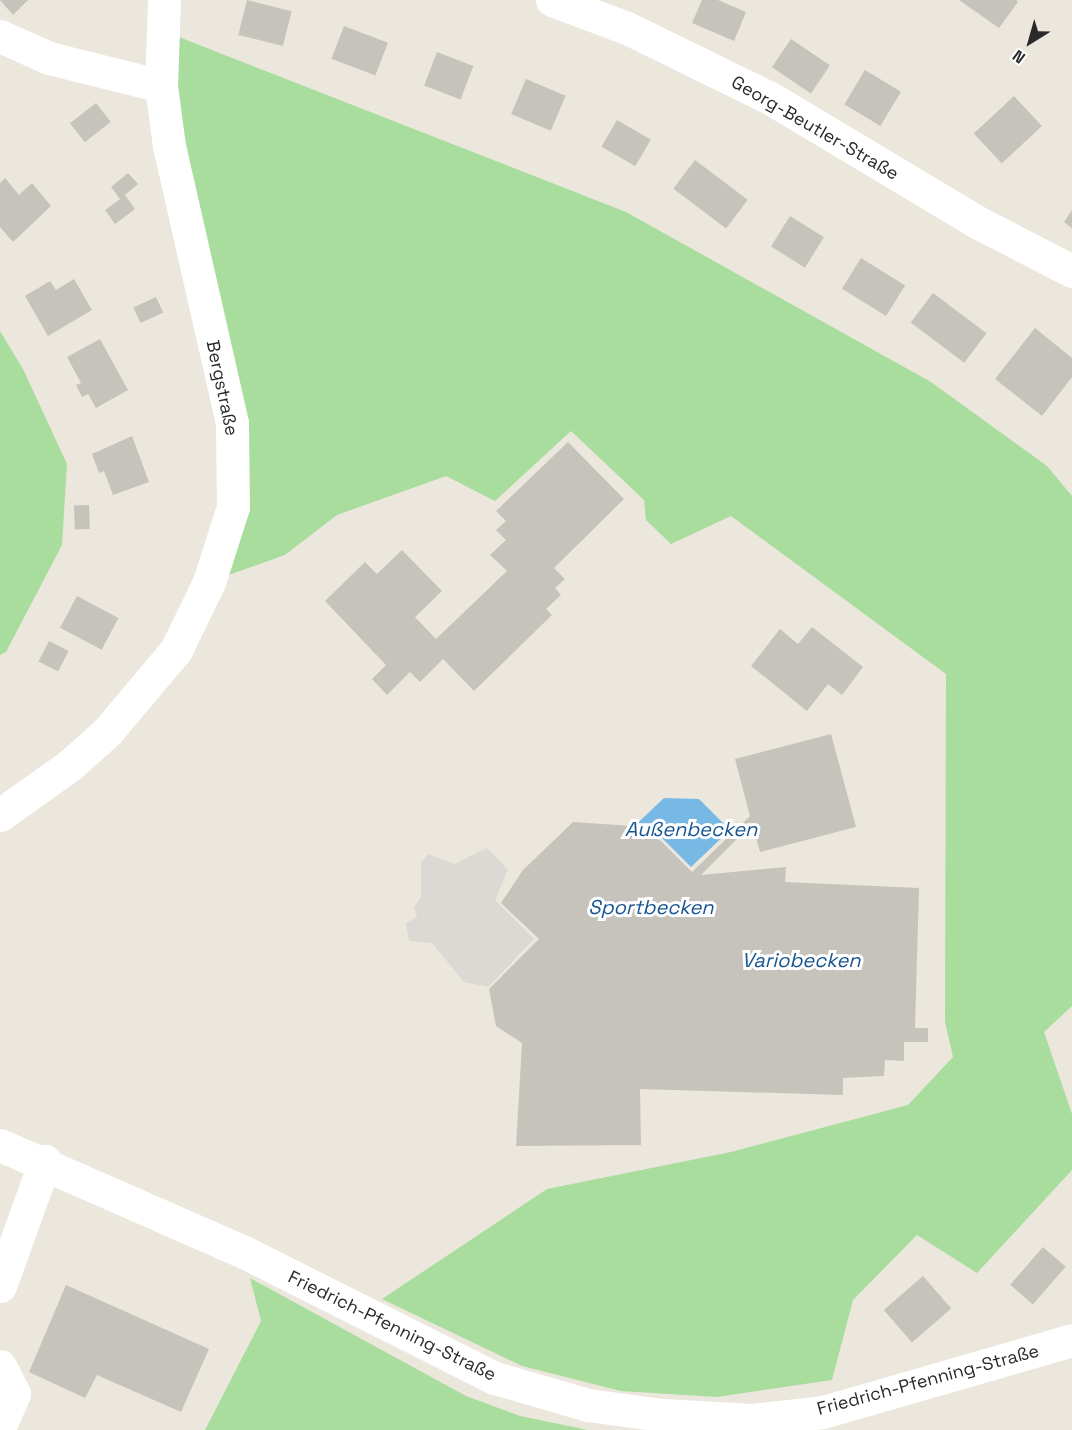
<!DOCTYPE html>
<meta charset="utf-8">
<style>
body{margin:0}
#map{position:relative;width:1072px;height:1430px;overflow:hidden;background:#ebe7dc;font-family:"Space Grotesk",sans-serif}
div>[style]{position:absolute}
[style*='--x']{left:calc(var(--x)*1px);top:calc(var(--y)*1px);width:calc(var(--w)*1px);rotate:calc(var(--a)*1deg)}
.green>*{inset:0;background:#a9dd9d}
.plaza>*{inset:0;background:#dbd9d3}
.water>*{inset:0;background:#77b8e5}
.building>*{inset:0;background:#c6c3bc;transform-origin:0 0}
.minor>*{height:33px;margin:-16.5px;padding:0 16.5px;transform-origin:16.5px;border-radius:16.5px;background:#fff}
span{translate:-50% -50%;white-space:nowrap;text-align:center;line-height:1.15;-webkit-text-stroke:6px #fff;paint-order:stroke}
.street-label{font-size:18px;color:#2a2a2a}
.water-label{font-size:20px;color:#175590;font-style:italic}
.north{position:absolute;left:1000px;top:12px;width:60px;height:60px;-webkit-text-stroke:4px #fff;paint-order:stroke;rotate:217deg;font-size:16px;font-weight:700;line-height:24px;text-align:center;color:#2a2a2a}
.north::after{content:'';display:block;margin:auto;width:21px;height:27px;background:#2a2a2a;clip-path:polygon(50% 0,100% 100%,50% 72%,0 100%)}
</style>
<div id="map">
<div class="green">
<div style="clip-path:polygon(161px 30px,626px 212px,931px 382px,1047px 466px,1072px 496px,1072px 1006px,1044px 1032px,1072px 1114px,1072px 1170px,977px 1273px,917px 1235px,853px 1300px,832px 1380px,717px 1397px,621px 1391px,522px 1366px,382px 1299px,547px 1189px,731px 1152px,908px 1105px,953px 1057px,945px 1022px,946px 674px,731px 516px,671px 544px,646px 520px,644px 500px,571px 431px,495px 501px,446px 476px,337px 515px,285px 555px,209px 582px,233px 507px)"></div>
<div style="clip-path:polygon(0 331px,23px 369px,67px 464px,62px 545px,6px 652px,0 655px)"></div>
<div style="clip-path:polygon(250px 1278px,466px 1396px,520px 1416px,588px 1430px,205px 1430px,261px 1321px)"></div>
</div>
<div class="plaza">
<div style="clip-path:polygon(487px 848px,508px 870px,495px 900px,534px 939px,488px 987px,464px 982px,432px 943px,409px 941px,406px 923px,417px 917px,414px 907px,421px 897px,421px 862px,428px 854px,455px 864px)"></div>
</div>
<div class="water">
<div style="clip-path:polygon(664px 798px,699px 799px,730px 830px,691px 867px,651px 827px,631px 846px,623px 837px)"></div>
</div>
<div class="building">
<div style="clip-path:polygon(0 0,28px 0,13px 15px)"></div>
<div style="left:247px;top:0;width:46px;height:36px;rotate:14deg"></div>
<div style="clip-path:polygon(702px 0,718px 0,746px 12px,734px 41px,692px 23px)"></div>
<div style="clip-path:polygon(959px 0,1016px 0,1018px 2px,999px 28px)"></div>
<div style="left:344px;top:26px;width:47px;height:35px;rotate:21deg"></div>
<div style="left:791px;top:39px;width:47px;height:34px;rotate:34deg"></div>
<div style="left:437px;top:52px;width:39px;height:36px;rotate:21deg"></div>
<div style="left:865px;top:70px;width:42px;height:40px;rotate:31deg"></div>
<div style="left:526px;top:79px;width:43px;height:38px;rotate:23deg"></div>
<div style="left:1014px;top:96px;width:41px;height:55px;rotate:47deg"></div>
<div style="left:96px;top:103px;width:24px;height:33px;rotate:52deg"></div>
<div style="left:617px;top:120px;width:39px;height:31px;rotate:30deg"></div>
<div style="left:695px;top:160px;width:66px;height:36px;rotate:37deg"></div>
<div style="clip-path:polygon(128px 173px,138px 184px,125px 195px,135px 209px,115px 224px,105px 210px,120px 199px,111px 187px)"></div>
<div style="clip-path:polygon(5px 178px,19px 195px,32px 183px,51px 206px,13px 242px,0 227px,0 183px)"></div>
<div style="clip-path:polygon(1072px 210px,1072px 228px,1064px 222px)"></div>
<div style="left:790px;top:216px;width:40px;height:36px;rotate:32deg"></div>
<div style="left:861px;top:258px;width:52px;height:36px;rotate:32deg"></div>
<div style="clip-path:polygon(74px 279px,92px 310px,48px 336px,25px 296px,50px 281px,56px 290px)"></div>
<div style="left:933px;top:293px;width:67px;height:37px;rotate:37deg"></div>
<div style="left:156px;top:297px;width:17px;height:25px;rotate:65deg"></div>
<div style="clip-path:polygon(1035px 328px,1072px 358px,1072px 377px,1042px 416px,995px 379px)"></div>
<div style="clip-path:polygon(100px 339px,128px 390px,96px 408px,88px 394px,82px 397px,76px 385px,81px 383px,67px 357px)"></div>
<div style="clip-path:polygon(132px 436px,149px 482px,113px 495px,104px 471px,99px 473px,92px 454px)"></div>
<div style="clip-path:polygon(568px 442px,624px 499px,554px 568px,565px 579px,555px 588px,561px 595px,546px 609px,552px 615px,474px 691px,443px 659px,420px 682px,410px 672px,387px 695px,372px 679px,386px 665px,325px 601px,365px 562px,377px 574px,402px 550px,442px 591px,415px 617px,436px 639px,507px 571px,490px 555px,506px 540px,496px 530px,506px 521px,496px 511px)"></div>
<div style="left:89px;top:505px;width:24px;height:15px;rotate:88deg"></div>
<div style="left:77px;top:596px;width:47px;height:36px;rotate:28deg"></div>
<div style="clip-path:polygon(812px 627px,863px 667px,842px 695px,828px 684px,807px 711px,751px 666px,780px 629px,798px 644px)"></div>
<div style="left:49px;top:641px;width:22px;height:23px;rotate:27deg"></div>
<div style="clip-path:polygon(831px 734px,856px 827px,760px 852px,752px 824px,701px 875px,786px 867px,785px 882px,919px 888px,915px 1028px,928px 1028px,928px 1042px,904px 1042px,904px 1061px,885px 1060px,884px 1076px,843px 1078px,843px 1095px,640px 1089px,641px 1145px,516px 1146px,522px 1043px,496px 1026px,489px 989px,539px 939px,501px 903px,523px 870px,573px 822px,647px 827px,692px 872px,750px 816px,735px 759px)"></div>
<div style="left:1043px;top:1247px;width:30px;height:50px;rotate:41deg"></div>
<div style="left:923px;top:1276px;width:43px;height:52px;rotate:49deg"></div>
<div style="clip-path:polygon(66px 1285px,209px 1349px,181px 1412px,97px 1375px,85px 1398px,29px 1372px)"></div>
</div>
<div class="minor">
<div style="--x:552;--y:0;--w:80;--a:20.5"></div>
<div style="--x:627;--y:28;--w:159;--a:26.1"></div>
<div style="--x:770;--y:98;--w:241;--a:30.9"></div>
<div style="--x:977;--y:222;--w:107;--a:27.3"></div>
<div style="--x:0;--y:36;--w:54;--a:24.2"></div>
<div style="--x:49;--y:58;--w:115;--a:14"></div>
<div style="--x:0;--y:815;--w:86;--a:-35.5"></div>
<div style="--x:70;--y:765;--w:50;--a:-41.7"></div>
<div style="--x:107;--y:732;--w:107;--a:-49.9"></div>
<div style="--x:176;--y:650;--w:76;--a:-64.1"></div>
<div style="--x:209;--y:582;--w:79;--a:-72.3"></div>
<div style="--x:233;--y:507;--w:84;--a:-90.7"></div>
<div style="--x:232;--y:423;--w:284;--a:-102.8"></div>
<div style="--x:169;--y:146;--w:61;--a:-97.6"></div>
<div style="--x:161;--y:86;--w:86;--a:-88"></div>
<div style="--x:0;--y:1145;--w:266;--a:23.7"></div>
<div style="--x:244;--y:1252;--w:281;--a:26.7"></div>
<div style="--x:495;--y:1378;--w:97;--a:16.2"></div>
<div style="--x:588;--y:1405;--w:75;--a:7.7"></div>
<div style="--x:662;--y:1415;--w:90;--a:3.2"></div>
<div style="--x:752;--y:1420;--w:71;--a:-6.4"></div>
<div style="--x:823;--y:1412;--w:259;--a:-16.1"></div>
<div style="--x:0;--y:1286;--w:133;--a:-70.2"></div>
<div style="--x:0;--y:1366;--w:31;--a:63"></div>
<div style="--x:14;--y:1394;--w:35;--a:114"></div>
</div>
<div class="street-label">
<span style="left:815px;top:128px;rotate:30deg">Georg-Beutler-Straße</span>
<span style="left:222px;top:388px;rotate:78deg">Bergstraße</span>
<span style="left:392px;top:1326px;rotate:26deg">Friedrich-Pfenning-Straße</span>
<span style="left:928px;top:1380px;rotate:-15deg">Friedrich-Pfenning-Straße</span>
</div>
<div class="water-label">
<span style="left:691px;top:829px">Außenbecken</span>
<span style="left:651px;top:907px">Sportbecken</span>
<span style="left:801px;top:960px">Variobecken</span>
</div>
<div class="north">N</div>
</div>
